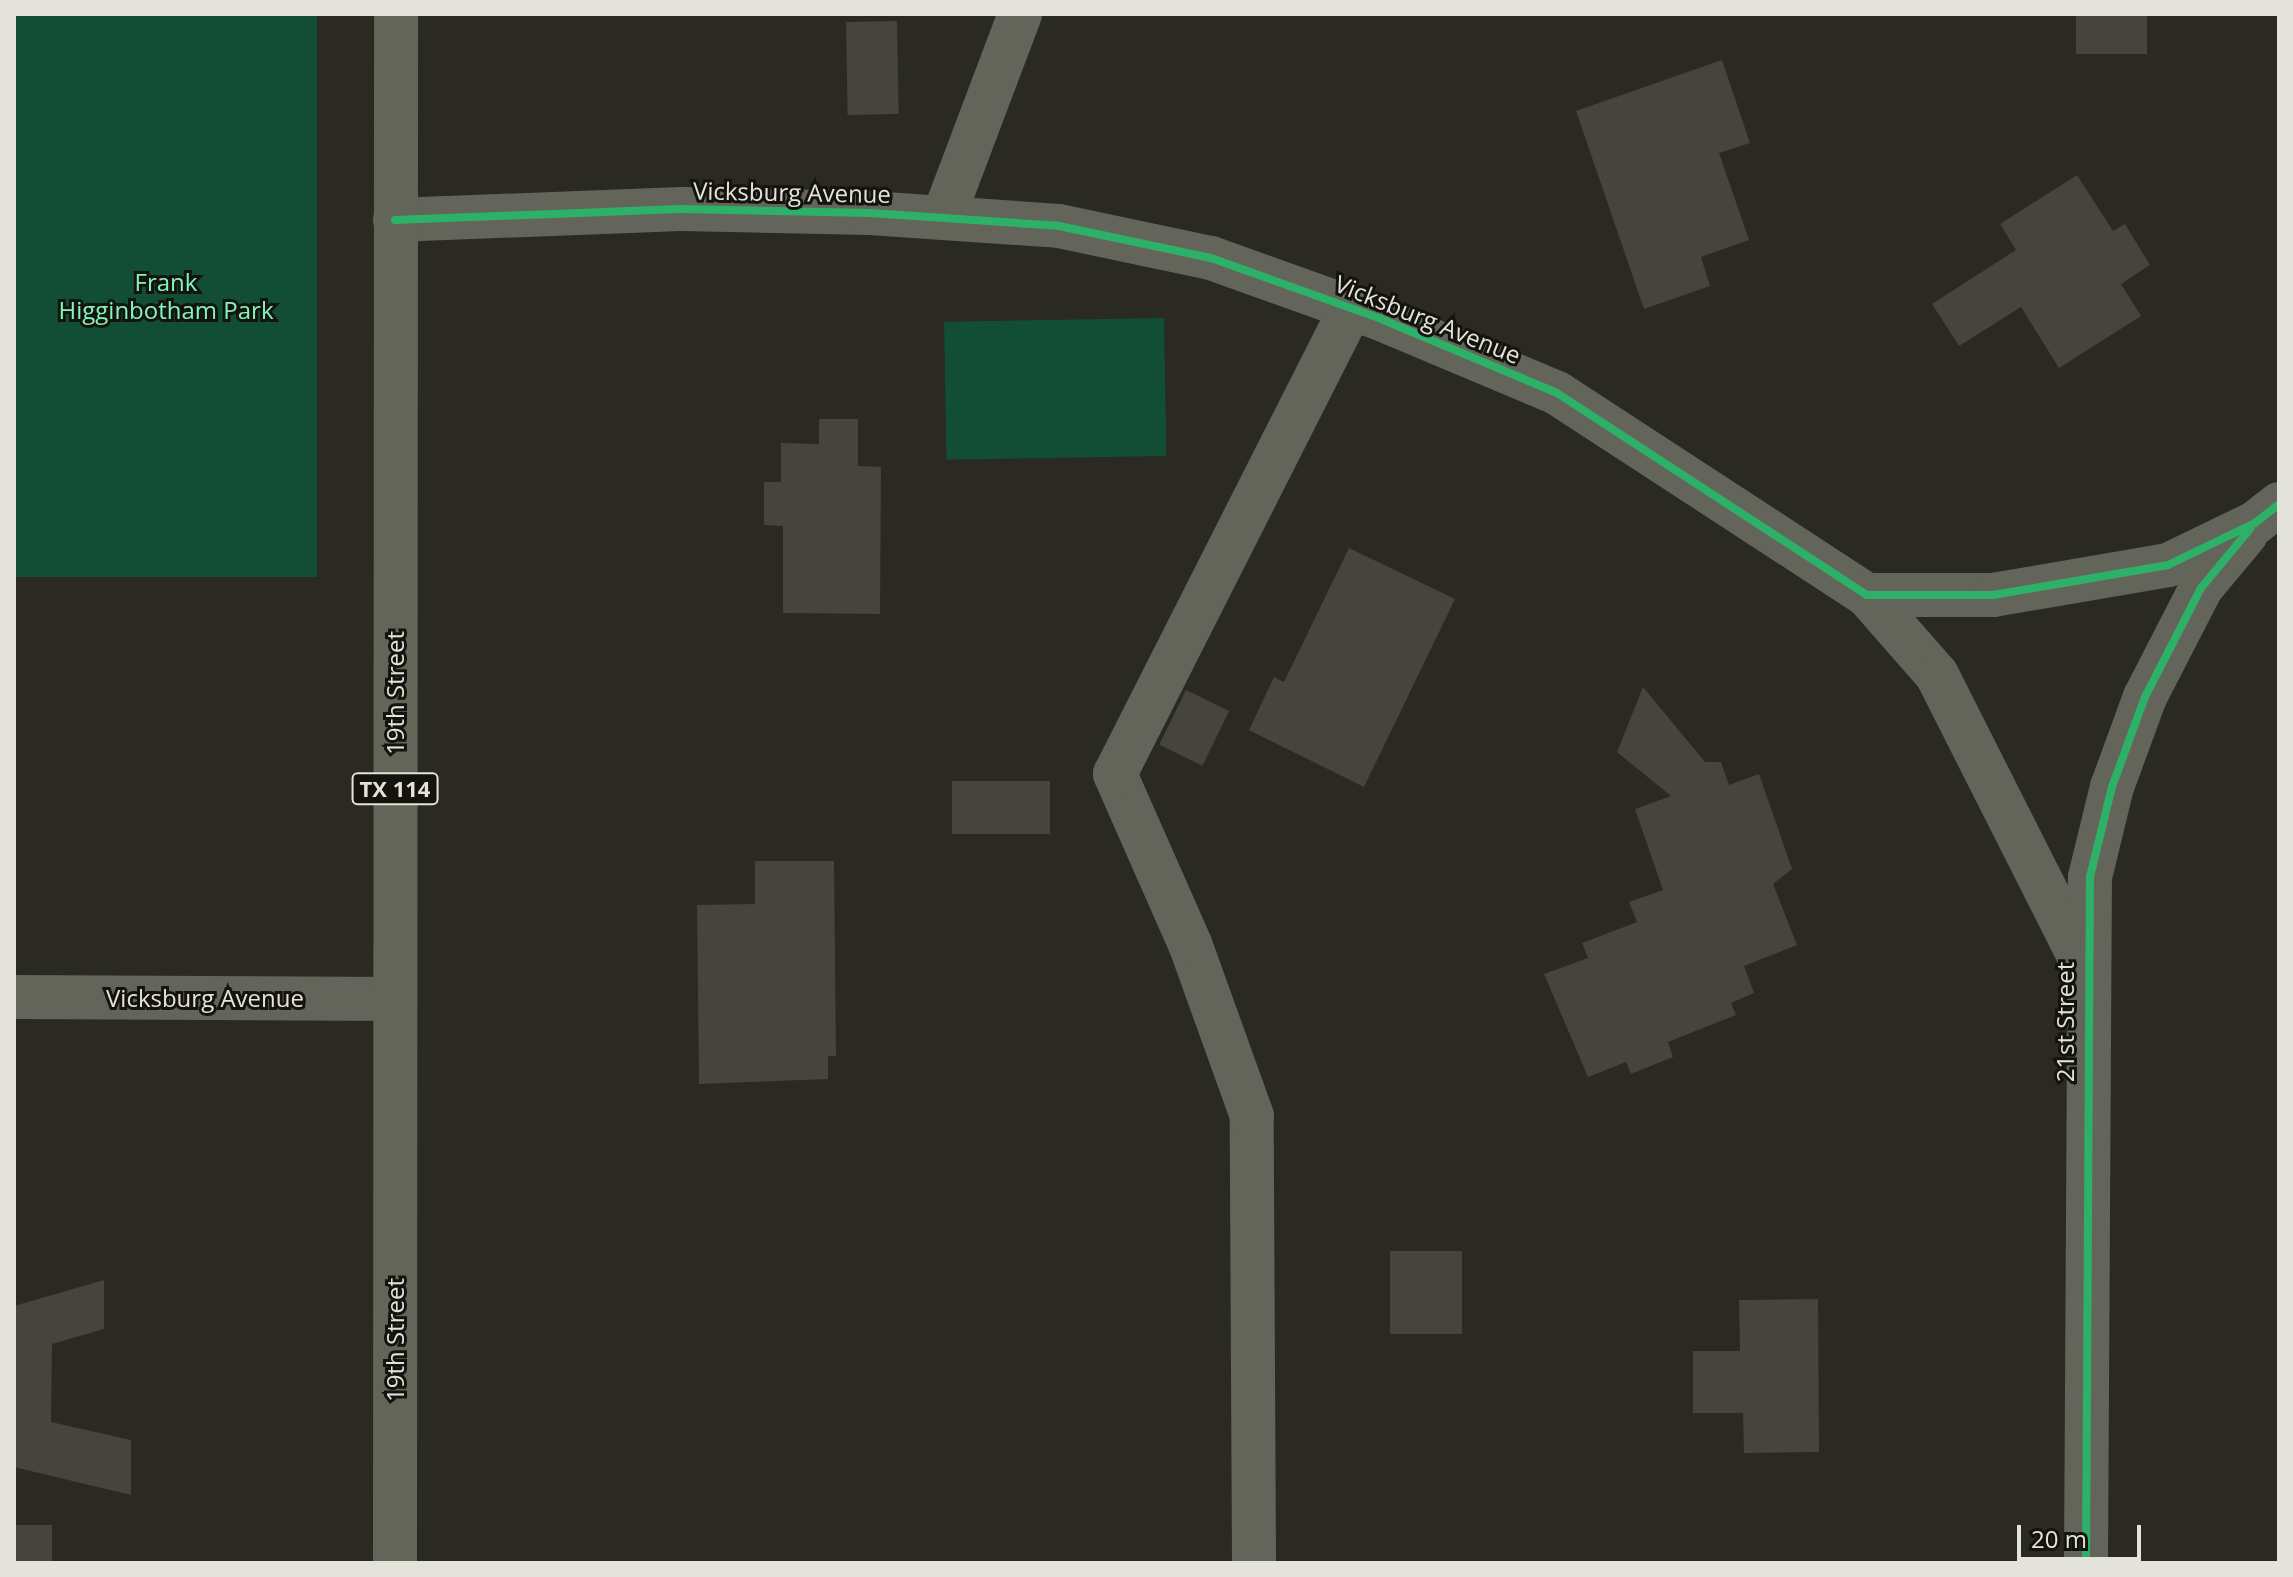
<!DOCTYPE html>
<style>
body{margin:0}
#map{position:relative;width:2293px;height:1577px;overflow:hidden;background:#2a2922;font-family:"Open Sans",sans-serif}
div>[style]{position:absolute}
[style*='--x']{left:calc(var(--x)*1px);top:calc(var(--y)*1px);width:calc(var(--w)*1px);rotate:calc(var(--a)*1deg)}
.green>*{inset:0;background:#124e35;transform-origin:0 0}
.building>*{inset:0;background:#45443e;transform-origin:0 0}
.minor>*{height:44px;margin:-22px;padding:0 22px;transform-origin:22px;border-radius:22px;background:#64655a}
.major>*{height:44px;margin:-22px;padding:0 22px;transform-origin:22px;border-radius:22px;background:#646559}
.cycleway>*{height:8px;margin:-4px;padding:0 4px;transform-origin:4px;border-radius:4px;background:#2db169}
span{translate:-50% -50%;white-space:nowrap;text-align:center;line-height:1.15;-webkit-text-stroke:6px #14130e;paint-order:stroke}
.shield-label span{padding:2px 6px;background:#14130e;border:2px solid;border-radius:6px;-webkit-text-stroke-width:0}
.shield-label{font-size:22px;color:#e4e3db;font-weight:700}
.street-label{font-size:24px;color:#e4e3db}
.park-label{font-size:24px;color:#80f5bb}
.frame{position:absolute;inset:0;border:16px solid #e4e3db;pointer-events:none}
.scale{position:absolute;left:2017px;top:1525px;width:124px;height:36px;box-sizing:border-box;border:4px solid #e4e3db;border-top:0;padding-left:10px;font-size:24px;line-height:28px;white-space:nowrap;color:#e4e3db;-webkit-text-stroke:6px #14130e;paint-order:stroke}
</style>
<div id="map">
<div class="green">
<div style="left:14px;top:14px;width:303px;height:563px"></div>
<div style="left:1164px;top:318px;width:138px;height:220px;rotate:89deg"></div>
</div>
<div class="building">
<div style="left:2076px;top:14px;width:71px;height:40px"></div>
<div style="left:897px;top:21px;width:93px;height:51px;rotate:89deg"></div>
<div style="clip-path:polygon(1722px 60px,1750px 143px,1719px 153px,1749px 240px,1701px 257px,1710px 286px,1644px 309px,1576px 111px)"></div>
<div style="clip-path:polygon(2077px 175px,2113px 231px,2125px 224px,2150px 265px,2121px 284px,2141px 316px,2059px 368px,2021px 307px,1959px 346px,1932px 304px,2016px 250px,2000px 224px)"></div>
<div style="clip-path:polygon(819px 419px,858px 419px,858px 466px,881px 467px,880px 614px,783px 613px,783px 526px,764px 525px,764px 482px,781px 482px,781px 443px,819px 444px)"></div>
<div style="clip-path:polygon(1349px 548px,1455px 599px,1364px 787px,1249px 730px,1274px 677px,1284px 682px)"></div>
<div style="clip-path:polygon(1643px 687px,1705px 762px,1721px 762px,1729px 785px,1759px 774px,1792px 869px,1773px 884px,1797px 945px,1744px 966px,1754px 993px,1731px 1003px,1736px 1015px,1668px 1042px,1673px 1057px,1631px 1074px,1626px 1062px,1588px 1077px,1544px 974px,1588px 958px,1582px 943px,1637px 922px,1629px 902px,1663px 890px,1635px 809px,1671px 796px,1617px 752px)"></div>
<div style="left:1186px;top:690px;width:48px;height:61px;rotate:26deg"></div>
<div style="left:1050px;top:781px;width:53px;height:98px;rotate:90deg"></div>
<div style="clip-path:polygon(755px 861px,834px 861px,836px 1056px,828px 1056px,828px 1079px,699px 1084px,697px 905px,755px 904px)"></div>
<div style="left:1390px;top:1251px;width:72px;height:83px"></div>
<div style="clip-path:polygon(104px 1280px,104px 1329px,52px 1344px,51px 1422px,131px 1440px,131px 1495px,14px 1467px,14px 1306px)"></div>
<div style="clip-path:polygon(1818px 1299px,1819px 1452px,1744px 1453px,1743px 1413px,1693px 1413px,1693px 1351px,1740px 1351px,1739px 1300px)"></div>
<div style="left:14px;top:1525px;width:38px;height:38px"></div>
</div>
<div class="minor">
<div style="--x:943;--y:218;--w:218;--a:-69.3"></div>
<div style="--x:395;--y:220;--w:286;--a:-2.2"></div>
<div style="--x:681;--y:209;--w:189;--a:1.2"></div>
<div style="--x:870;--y:213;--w:189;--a:3.9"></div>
<div style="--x:1059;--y:226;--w:155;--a:11.9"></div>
<div style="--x:1211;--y:258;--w:181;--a:19.7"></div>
<div style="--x:1381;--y:319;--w:191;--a:22.8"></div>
<div style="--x:1557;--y:393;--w:370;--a:33.1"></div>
<div style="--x:1867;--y:595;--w:126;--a:0"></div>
<div style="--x:1993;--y:595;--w:178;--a:-9.7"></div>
<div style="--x:2168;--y:565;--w:97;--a:-25.8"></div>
<div style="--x:2255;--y:523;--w:31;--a:-38"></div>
<div style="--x:1867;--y:595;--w:106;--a:48.8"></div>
<div style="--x:1937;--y:675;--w:319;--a:63.2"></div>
<div style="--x:14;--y:997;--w:381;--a:0.3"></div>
<div style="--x:1254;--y:1563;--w:447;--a:-90.3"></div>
<div style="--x:1252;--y:1116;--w:183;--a:-109.8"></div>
<div style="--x:1190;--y:944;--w:186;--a:-113.8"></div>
<div style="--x:1115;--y:774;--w:522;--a:-63.14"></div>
<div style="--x:2086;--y:1563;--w:686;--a:-89.67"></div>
<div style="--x:2090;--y:877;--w:93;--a:-76.3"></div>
<div style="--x:2112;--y:787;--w:96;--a:-69.9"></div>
<div style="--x:2145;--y:697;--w:123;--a:-62.8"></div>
<div style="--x:2201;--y:588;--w:70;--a:-50.2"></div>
</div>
<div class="major">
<div style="--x:395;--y:1563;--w:1549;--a:-89.96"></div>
</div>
<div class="cycleway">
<div style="--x:395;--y:220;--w:286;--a:-2.2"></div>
<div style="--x:681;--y:209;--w:189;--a:1.2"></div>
<div style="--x:870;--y:213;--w:189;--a:3.9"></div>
<div style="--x:1059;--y:226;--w:155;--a:11.9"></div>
<div style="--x:1211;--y:258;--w:181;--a:19.7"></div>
<div style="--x:1381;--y:319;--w:191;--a:22.8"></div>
<div style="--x:1557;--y:393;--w:370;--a:33.1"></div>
<div style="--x:1867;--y:595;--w:126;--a:0"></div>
<div style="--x:1993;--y:595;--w:178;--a:-9.7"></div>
<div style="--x:2168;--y:565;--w:97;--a:-25.8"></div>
<div style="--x:2255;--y:523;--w:31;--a:-38"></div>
<div style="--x:2086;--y:1563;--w:686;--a:-89.67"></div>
<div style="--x:2090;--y:877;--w:93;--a:-76.3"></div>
<div style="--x:2112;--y:787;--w:96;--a:-69.9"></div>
<div style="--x:2145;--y:697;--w:123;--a:-62.8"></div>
<div style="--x:2201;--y:588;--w:77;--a:-50.3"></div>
</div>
<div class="shield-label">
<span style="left:395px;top:789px">TX 114</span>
</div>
<div class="street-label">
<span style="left:792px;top:192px;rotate:1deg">Vicksburg Avenue</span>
<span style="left:1428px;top:319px;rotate:22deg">Vicksburg Avenue</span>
<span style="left:395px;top:693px;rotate:-90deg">19th Street</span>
<span style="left:205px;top:998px">Vicksburg Avenue</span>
<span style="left:2065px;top:1022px;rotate:-90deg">21st Street</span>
<span style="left:395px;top:1340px;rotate:-90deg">19th Street</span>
</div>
<div class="park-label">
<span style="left:166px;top:296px">Frank<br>Higginbotham Park</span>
</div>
<div class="frame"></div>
<div class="scale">20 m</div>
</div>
